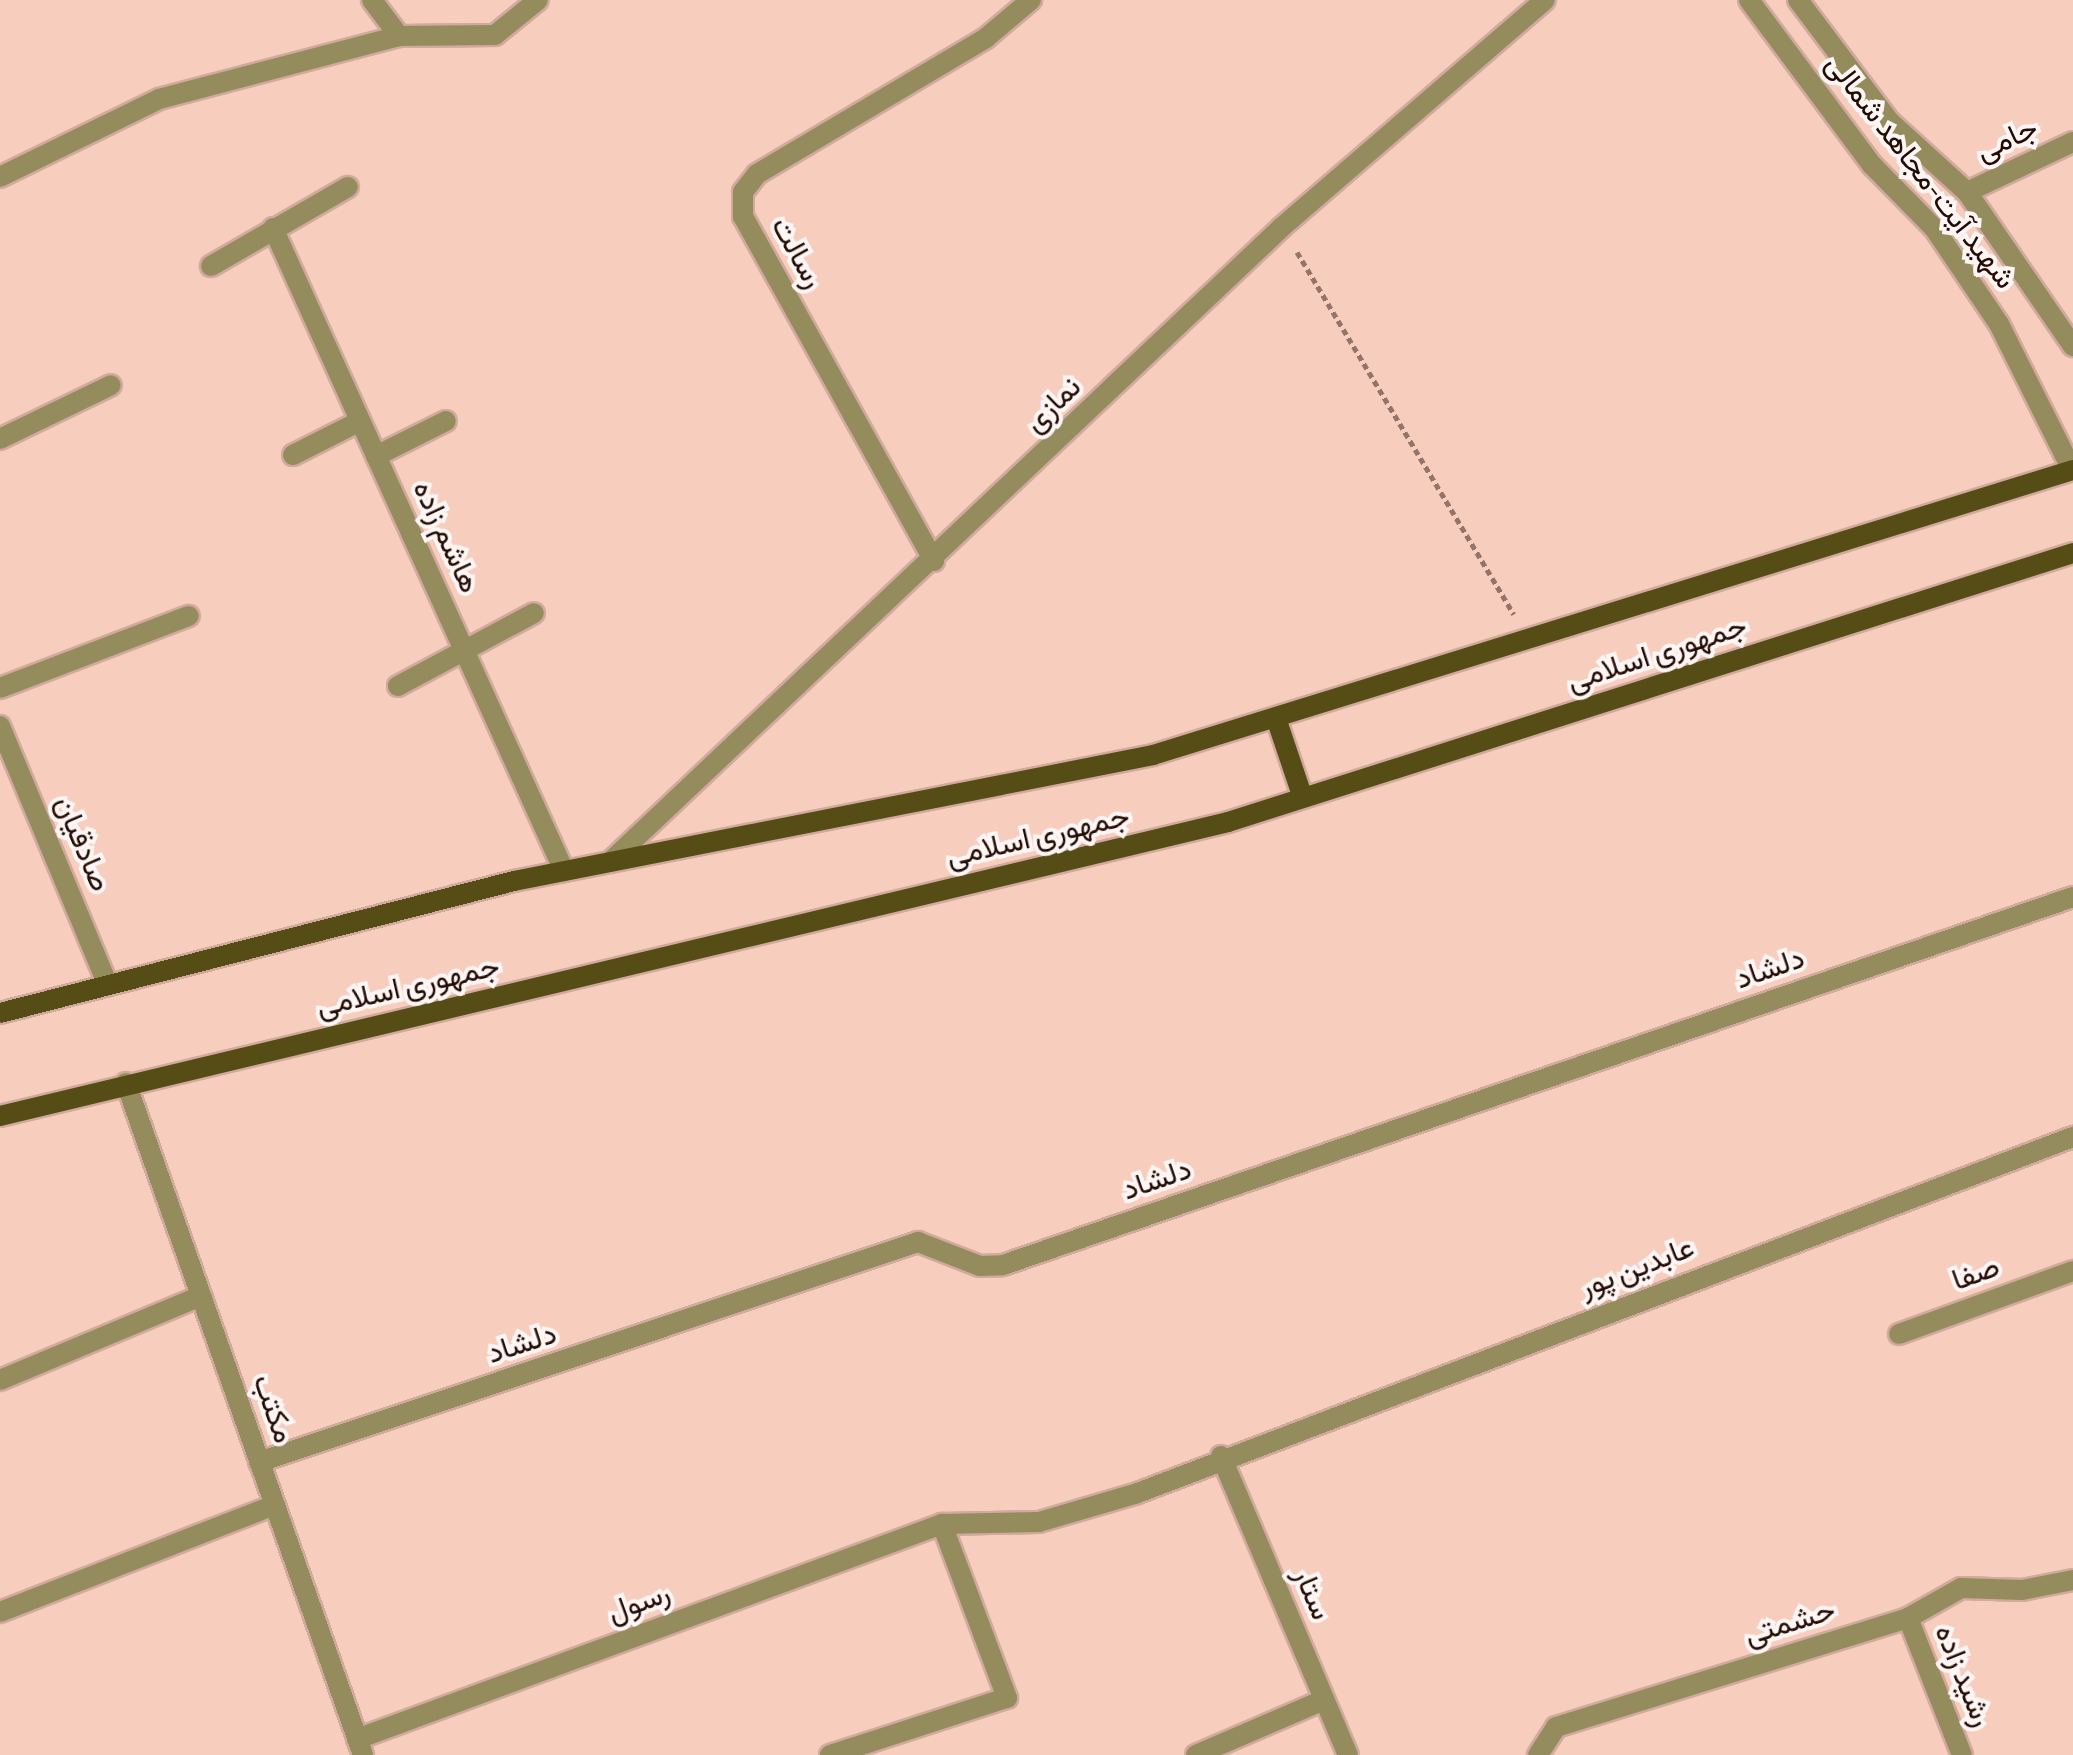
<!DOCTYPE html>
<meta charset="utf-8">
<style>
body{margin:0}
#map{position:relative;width:2073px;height:1755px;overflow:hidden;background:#f7cdbe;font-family:"Sofia Sans Condensed",Vazirmatn,sans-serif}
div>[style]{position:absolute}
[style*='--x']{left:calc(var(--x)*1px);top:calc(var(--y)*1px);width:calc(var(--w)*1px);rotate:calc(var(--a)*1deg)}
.path>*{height:5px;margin-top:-2.5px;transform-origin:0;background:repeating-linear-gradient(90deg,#947368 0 6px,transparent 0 10px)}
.roads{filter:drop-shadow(2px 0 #d1aa9d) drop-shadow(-2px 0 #d1aa9d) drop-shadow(0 2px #d1aa9d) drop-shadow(0 -2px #d1aa9d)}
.minor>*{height:20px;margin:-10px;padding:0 10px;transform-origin:10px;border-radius:10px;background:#948c5d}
.major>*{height:20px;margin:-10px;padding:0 10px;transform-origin:10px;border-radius:10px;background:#564c15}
span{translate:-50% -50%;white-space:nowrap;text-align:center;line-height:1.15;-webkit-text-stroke:8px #fef6f4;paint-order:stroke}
.street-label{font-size:30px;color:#220b04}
</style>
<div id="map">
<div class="path">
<div style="--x:1297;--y:252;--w:422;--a:59.1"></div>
</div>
<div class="roads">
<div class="minor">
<div style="--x:372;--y:0;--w:45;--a:53.1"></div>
<div style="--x:1749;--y:0;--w:206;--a:53.3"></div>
<div style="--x:1872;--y:165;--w:88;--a:45.5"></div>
<div style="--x:1934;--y:228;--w:116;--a:55.9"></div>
<div style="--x:1999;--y:324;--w:163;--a:63.4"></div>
<div style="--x:1798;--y:0;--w:153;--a:53"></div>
<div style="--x:1890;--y:122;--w:104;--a:42.3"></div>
<div style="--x:1967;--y:192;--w:187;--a:55.5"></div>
<div style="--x:0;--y:177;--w:177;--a:-26.1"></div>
<div style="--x:159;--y:99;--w:248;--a:-14.7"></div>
<div style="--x:399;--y:36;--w:96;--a:-0.6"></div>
<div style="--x:495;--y:35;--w:55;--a:-39.1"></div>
<div style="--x:1967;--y:192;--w:117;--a:-25.3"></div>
<div style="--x:273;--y:228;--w:706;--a:65.65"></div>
<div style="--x:211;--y:266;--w:158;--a:-30"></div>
<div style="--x:0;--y:439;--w:123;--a:-25.9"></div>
<div style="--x:293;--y:455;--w:75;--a:-26.9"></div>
<div style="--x:376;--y:456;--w:78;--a:-26.6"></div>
<div style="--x:934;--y:561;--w:393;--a:-119"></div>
<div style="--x:743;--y:217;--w:25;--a:-90"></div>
<div style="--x:743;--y:192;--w:23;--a:-52"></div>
<div style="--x:757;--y:174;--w:266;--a:-30.7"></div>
<div style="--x:986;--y:38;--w:59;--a:-40.2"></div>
<div style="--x:398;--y:686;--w:154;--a:-28.2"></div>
<div style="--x:0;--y:688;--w:202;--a:-20.9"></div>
<div style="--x:0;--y:726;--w:281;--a:67.4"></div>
<div style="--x:610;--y:862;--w:925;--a:-43.38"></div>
<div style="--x:1282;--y:227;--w:347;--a:-40.8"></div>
<div style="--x:126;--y:1083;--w:713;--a:70.57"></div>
<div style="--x:1899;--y:1334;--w:185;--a:-19.9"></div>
<div style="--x:0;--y:1380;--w:218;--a:-22.7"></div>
<div style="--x:1221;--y:1456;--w:325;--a:67"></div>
<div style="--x:259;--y:1462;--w:695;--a:-18.46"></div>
<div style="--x:918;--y:1242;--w:66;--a:21.2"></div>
<div style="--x:980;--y:1266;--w:23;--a:-2"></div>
<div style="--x:1003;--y:1265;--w:1132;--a:-18.98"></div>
<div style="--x:0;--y:1612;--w:295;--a:-21.3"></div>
<div style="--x:1908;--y:1618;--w:147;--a:68.5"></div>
<div style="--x:357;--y:1739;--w:623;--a:-20.18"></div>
<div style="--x:942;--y:1524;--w:97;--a:-1.2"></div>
<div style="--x:1039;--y:1522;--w:100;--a:-16.3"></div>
<div style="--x:1135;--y:1494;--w:1004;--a:-20.84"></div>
<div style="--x:830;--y:1755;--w:186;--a:-17.9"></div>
<div style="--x:1007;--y:1698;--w:186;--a:-110.5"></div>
<div style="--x:1196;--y:1755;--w:139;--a:-23.3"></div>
<div style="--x:1538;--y:1755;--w:33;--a:-57"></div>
<div style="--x:1556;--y:1727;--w:368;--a:-17.2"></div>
<div style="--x:1908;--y:1618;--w:61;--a:-29.5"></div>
<div style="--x:1961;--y:1588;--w:61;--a:1.9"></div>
<div style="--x:2022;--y:1590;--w:52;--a:-11.1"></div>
</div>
<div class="major">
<div style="--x:1276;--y:718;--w:84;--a:71.4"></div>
<div style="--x:0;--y:1013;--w:531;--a:-14.4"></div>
<div style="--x:514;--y:881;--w:651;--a:-11.15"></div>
<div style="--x:1153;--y:755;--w:963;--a:-17.21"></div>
<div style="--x:0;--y:1116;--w:1263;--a:-13.46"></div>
<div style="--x:1228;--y:822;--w:887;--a:-17.66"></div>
</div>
</div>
<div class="street-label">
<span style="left:2007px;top:140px;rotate:-25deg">جامی</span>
<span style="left:1920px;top:172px;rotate:52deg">شهید آیت-مجاهد شمالی</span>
<span style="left:797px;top:253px;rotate:61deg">رسالت</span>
<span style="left:1053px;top:405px;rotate:-44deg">نمازی</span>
<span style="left:446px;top:537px;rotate:65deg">هاشم زاده</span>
<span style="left:1657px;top:654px;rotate:-18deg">جمهوری اسلامی</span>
<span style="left:1038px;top:837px;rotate:-13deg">جمهوری اسلامی</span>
<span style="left:82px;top:844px;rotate:67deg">صادقیان</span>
<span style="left:1770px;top:969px;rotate:-19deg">دلشاد</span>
<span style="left:408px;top:987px;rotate:-13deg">جمهوری اسلامی</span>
<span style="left:1157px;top:1180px;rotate:-19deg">دلشاد</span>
<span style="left:1637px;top:1268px;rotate:-21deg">عابدین پور</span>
<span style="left:1976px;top:1274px;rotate:-20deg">صفا</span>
<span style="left:522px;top:1344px;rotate:-18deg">دلشاد</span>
<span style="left:273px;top:1409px;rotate:71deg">مکتب</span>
<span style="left:1312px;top:1594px;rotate:67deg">ستار</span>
<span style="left:639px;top:1603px;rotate:-20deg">رسول</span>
<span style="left:1790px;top:1623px;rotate:-17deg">حشمتی</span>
<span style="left:1963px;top:1676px;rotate:68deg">رشید زاده</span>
</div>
</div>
